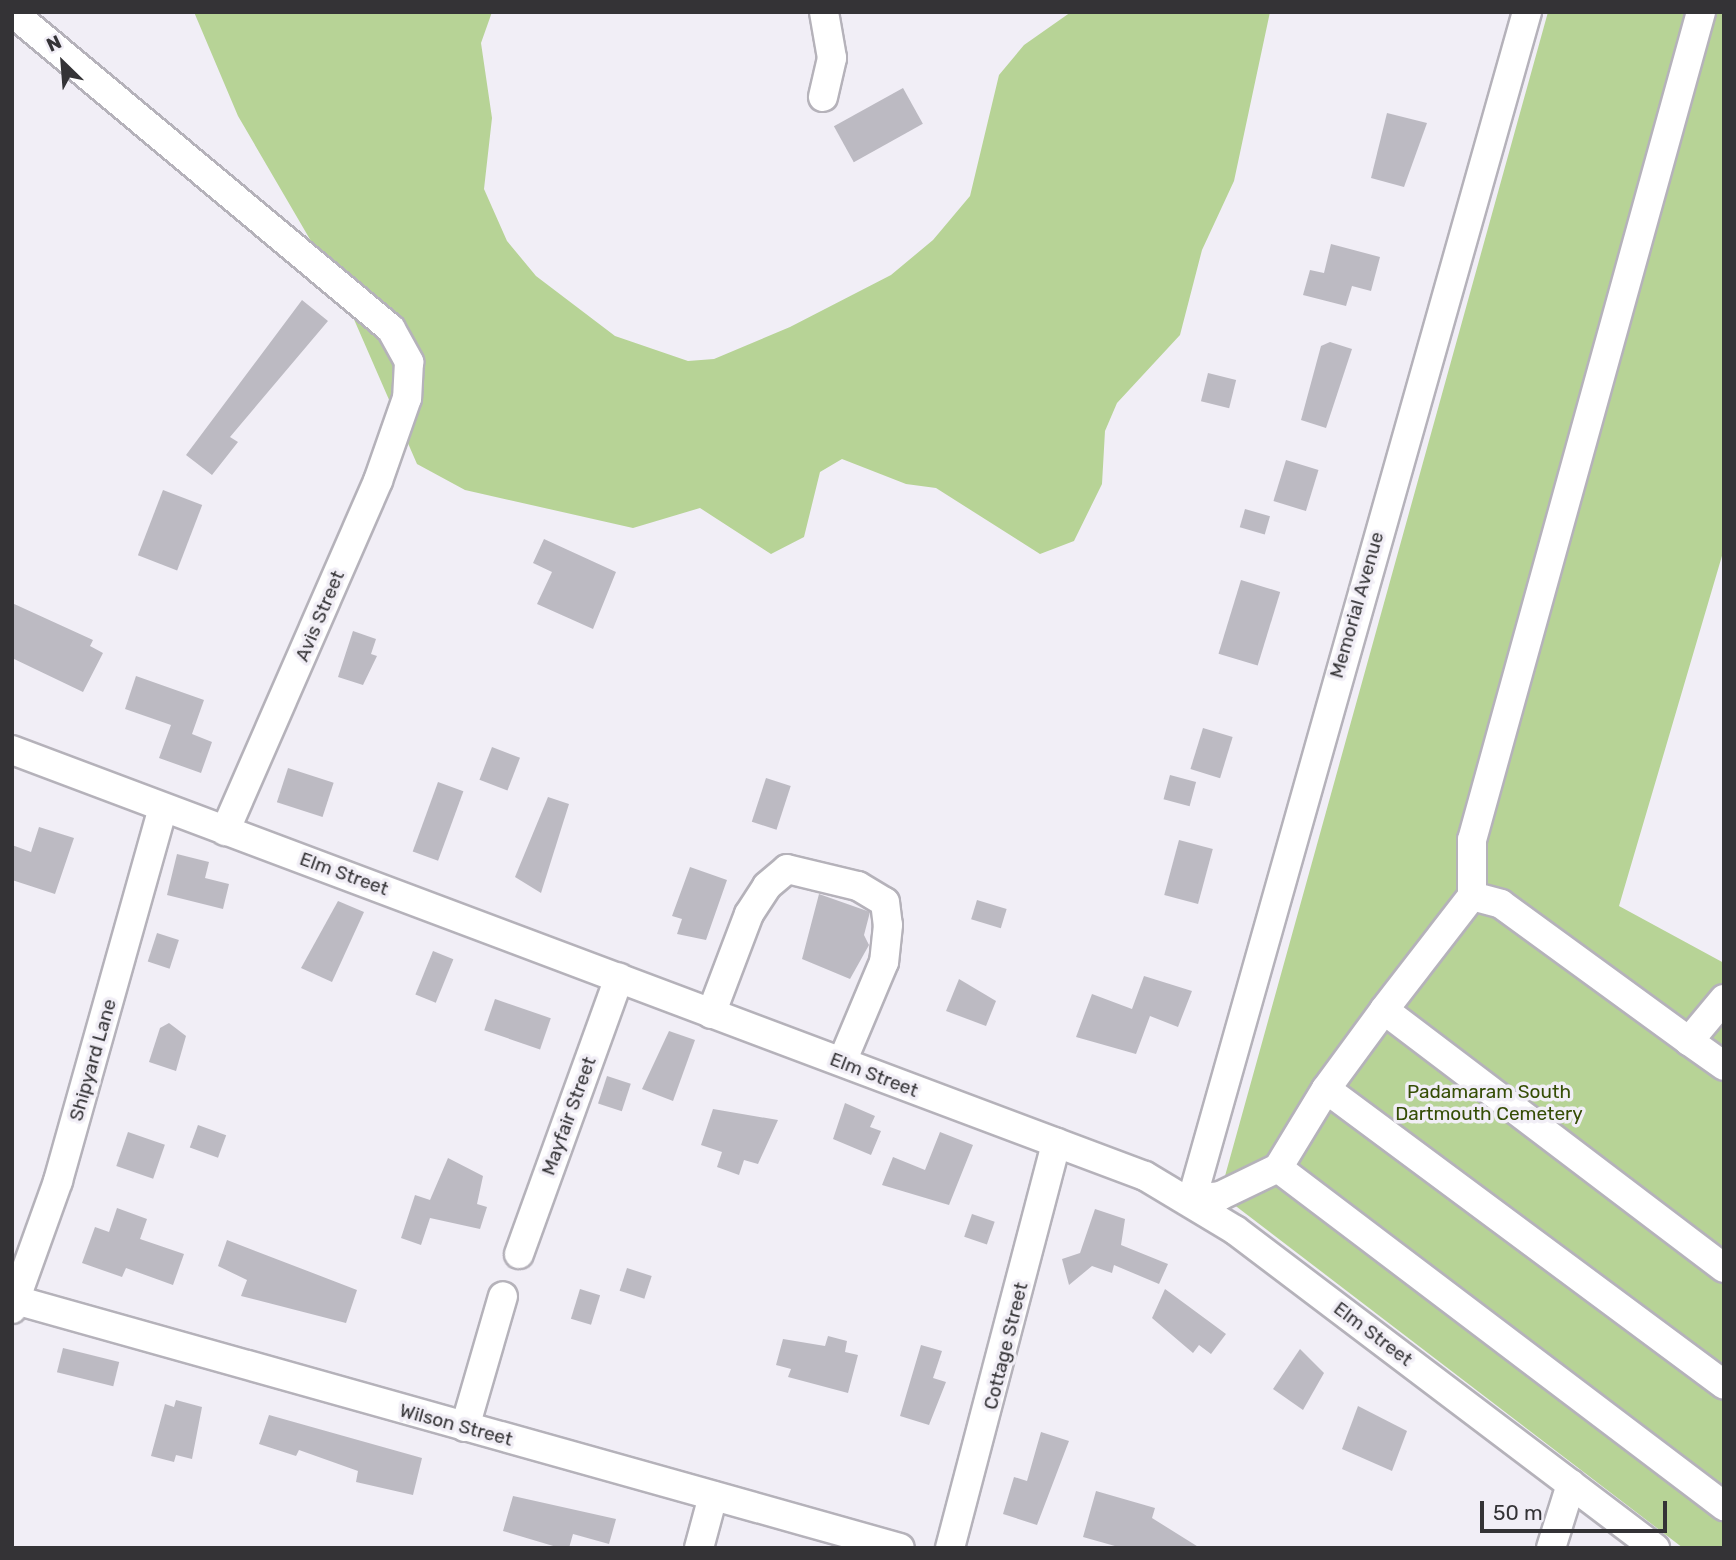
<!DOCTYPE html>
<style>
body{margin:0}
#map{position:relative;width:1736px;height:1560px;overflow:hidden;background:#f1eef6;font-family:Rubik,sans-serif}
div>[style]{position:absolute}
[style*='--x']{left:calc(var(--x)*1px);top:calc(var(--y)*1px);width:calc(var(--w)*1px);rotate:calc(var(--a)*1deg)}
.green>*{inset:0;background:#b7d396}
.building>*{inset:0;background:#bcbac2;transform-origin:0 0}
.roads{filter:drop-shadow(2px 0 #b5b2ba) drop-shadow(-2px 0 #b5b2ba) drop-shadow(0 2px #b5b2ba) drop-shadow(0 -2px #b5b2ba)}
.minor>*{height:28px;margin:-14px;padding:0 14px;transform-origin:14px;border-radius:14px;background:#fff}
span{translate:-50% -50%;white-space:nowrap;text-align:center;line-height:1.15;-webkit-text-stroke:7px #f1eef6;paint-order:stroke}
.street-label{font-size:19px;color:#343336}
.park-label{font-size:19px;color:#354d05}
.frame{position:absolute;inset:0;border:14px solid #343336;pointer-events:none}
.north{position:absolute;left:28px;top:28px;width:70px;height:70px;-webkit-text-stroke:5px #f1eef6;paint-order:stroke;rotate:335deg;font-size:19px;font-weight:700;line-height:28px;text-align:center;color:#343336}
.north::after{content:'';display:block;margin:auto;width:24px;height:32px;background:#343336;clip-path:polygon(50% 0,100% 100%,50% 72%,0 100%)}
.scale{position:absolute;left:1480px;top:1501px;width:187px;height:32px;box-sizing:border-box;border:4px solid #343336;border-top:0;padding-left:9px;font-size:21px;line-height:24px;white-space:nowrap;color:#343336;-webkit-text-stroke:5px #f1eef6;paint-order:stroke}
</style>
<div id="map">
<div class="green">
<div style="clip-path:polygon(194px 12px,492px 12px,481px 43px,492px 118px,484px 189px,507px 241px,536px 276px,615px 336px,688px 361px,714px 359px,790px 327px,891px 275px,933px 240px,970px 196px,999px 75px,1024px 45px,1071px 12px,1270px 12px,1234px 181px,1202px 250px,1180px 335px,1117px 403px,1105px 431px,1102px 484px,1074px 541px,1040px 554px,936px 488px,906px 484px,842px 459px,820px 472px,804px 537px,771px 554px,700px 508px,633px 528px,465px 490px,417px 464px,346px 301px,238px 116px)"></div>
<div style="clip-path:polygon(1548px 12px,1724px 12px,1724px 549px,1619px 906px,1724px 963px,1724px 1548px,1683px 1548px,1220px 1194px)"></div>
</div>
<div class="building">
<div style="left:903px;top:88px;width:41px;height:79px;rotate:61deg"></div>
<div style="clip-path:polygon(1387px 113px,1427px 123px,1404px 187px,1371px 178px)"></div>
<div style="clip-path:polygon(1331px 244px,1380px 257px,1371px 291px,1352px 286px,1346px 306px,1303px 295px,1310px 270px,1324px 273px)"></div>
<div style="clip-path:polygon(302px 300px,328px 321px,230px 437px,238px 442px,212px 475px,186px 455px)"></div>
<div style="clip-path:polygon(1330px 342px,1352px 349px,1326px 428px,1301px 420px,1321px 346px)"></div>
<div style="left:1208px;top:373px;width:29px;height:29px;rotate:14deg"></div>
<div style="left:1286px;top:460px;width:34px;height:43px;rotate:17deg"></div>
<div style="left:163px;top:490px;width:42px;height:70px;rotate:21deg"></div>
<div style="left:1245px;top:509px;width:26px;height:19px;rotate:16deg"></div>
<div style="clip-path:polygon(544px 539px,616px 572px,593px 629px,537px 604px,552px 572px,533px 563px)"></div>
<div style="left:1241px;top:580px;width:41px;height:77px;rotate:17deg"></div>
<div style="clip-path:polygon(12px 603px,93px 640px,90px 646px,103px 653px,83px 692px,12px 658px)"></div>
<div style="clip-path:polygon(353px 631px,376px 639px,371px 654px,377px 656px,363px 685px,338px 677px)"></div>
<div style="clip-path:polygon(136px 676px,204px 700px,192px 734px,212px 742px,201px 773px,159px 758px,171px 725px,125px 709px)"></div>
<div style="left:1203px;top:728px;width:31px;height:43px;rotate:17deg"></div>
<div style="left:492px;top:747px;width:30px;height:35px;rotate:21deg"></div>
<div style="left:288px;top:768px;width:48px;height:36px;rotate:18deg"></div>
<div style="left:1170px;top:775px;width:27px;height:25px;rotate:15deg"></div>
<div style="left:766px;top:778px;width:26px;height:46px;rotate:18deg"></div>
<div style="left:438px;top:782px;width:27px;height:74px;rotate:20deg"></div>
<div style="clip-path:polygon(548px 797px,569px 804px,541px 893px,515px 877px)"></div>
<div style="clip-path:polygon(39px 827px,74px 838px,55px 894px,12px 880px,12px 845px,31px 852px)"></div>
<div style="left:1179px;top:840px;width:35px;height:57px;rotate:15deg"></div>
<div style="clip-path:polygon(177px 854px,209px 862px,205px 878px,229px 884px,223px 909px,167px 895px)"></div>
<div style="clip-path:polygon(690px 867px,727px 880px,706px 940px,677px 934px,682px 919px,672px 916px)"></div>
<div style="clip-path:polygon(819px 894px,870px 912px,864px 935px,869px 945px,850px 979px,802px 959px)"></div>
<div style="left:977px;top:900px;width:31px;height:20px;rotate:17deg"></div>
<div style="clip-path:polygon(338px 901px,364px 912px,332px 982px,301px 968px)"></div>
<div style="left:157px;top:933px;width:23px;height:30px;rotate:18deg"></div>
<div style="left:433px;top:951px;width:22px;height:47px;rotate:22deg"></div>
<div style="clip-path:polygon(1144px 976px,1192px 991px,1178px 1027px,1150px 1016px,1136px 1054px,1076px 1037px,1092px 994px,1132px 1009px)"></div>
<div style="clip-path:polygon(959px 979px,996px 1001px,986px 1026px,946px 1011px)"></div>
<div style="left:495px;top:999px;width:59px;height:33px;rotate:19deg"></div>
<div style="clip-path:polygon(169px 1023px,186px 1036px,176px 1071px,149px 1062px,160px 1028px)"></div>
<div style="clip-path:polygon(669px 1031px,695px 1040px,673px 1101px,642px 1089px)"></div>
<div style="left:607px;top:1076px;width:25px;height:29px;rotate:18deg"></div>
<div style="clip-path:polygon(845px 1103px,875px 1116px,870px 1127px,881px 1131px,871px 1155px,833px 1139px)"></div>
<div style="clip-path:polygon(713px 1109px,778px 1120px,758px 1164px,744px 1160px,739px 1175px,717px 1167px,722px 1152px,701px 1145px)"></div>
<div style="left:198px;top:1125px;width:30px;height:24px;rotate:20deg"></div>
<div style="left:128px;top:1132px;width:39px;height:36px;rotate:19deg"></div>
<div style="clip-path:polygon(940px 1132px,973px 1145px,949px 1205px,882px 1185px,893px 1157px,925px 1170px)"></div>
<div style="clip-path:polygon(448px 1158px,483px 1176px,477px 1204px,487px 1207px,480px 1229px,430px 1218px,421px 1245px,401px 1238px,415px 1195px,430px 1200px)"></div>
<div style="clip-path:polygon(117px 1208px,147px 1219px,140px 1239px,184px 1254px,173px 1285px,126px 1268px,122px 1277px,82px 1263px,95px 1227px,109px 1232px)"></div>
<div style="clip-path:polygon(1095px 1209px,1125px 1219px,1121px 1245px,1168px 1264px,1159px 1284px,1114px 1265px,1112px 1273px,1092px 1266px,1069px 1285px,1062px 1259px,1080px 1253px)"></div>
<div style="left:972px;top:1214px;width:24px;height:24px;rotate:19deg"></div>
<div style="clip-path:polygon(227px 1240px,357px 1290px,346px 1323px,241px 1296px,247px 1280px,218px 1266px)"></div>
<div style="left:627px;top:1268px;width:26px;height:24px;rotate:18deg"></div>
<div style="left:580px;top:1289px;width:21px;height:31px;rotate:17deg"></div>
<div style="clip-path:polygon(1165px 1289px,1226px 1334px,1211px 1354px,1199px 1345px,1193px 1353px,1152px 1318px)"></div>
<div style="clip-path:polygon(828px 1336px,847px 1341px,845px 1352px,858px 1355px,848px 1393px,788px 1377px,791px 1369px,776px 1365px,783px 1339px,825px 1346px)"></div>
<div style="clip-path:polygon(921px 1345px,942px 1351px,933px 1378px,946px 1382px,929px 1425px,900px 1416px)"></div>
<div style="left:63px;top:1348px;width:58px;height:25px;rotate:14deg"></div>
<div style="clip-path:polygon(1300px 1349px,1324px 1373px,1303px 1410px,1273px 1389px)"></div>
<div style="clip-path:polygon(176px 1400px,202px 1407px,192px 1459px,176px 1455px,174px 1462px,151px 1456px,165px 1404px,174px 1407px)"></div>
<div style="clip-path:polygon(1358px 1406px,1407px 1431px,1392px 1471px,1342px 1449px)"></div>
<div style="clip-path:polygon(269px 1415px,422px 1458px,413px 1495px,356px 1482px,358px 1471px,299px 1450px,296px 1456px,259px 1444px)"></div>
<div style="clip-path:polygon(1041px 1432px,1069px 1441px,1037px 1525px,1003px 1514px,1014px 1477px,1027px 1481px)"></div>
<div style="clip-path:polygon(1096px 1491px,1155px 1508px,1152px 1518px,1200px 1548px,1122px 1548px,1083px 1537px)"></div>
<div style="clip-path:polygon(513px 1496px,616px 1519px,609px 1544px,573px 1534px,569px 1548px,560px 1548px,503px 1531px)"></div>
</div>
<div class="roads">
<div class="minor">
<div style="--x:12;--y:12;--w:494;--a:39.9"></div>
<div style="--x:391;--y:329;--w:38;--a:61"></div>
<div style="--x:409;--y:362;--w:36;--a:93"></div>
<div style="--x:407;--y:398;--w:88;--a:109.3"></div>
<div style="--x:378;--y:481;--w:382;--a:113.6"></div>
<div style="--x:1527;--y:12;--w:1233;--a:105.76"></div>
<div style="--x:1192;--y:1199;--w:28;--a:-6"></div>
<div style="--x:1220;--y:1196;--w:64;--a:-25.8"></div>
<div style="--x:1278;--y:1168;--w:560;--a:37.16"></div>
<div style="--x:1701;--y:12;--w:859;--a:105.46"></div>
<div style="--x:1472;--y:840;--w:56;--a:90"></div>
<div style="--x:1472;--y:896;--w:144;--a:127.7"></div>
<div style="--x:1384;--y:1010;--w:427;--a:37.2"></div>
<div style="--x:823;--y:97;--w:40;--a:-77"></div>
<div style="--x:832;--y:58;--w:47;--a:-99.9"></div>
<div style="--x:12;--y:750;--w:1210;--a:20.61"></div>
<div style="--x:1145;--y:1176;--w:105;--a:31"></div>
<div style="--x:1235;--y:1230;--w:527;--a:37.13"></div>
<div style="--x:1472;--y:896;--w:30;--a:15"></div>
<div style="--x:1501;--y:904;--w:233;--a:36.1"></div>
<div style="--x:1724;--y:999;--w:55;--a:129.8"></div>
<div style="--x:1689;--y:1041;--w:43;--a:35.5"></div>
<div style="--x:1384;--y:1010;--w:98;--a:126.3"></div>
<div style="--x:1326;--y:1089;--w:496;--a:36.6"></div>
<div style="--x:711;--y:1014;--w:107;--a:-69.2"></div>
<div style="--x:749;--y:914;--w:33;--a:-57"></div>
<div style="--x:767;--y:886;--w:26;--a:-40"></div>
<div style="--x:787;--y:869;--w:73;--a:13.5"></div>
<div style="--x:858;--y:886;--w:31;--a:31"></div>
<div style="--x:885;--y:902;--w:23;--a:83"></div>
<div style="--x:888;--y:925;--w:37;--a:96"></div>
<div style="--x:884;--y:962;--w:108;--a:112.8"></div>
<div style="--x:1278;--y:1168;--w:92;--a:-58.7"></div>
<div style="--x:519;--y:1254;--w:294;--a:-70.1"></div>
<div style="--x:12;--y:1299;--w:922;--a:15.66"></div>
<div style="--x:12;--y:1309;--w:136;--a:-70.2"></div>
<div style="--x:58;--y:1181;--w:387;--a:-74.3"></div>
<div style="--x:465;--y:1427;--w:136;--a:-73.8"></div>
<div style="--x:699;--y:1548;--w:54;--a:-74.9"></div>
<div style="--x:950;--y:1548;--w:419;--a:-75.3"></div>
<div style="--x:1551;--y:1548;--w:67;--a:-72.6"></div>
</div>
</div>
<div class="street-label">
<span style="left:1357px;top:605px;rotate:-74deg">Memorial Avenue</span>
<span style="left:320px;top:616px;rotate:-67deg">Avis Street</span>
<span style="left:344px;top:874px;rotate:20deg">Elm Street</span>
<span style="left:93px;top:1060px;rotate:-74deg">Shipyard Lane</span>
<span style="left:874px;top:1075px;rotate:21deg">Elm Street</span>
<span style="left:569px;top:1116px;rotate:-70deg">Mayfair Street</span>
<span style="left:1373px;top:1334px;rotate:37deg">Elm Street</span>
<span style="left:1006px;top:1346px;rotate:-76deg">Cottage Street</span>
<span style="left:456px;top:1425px;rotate:15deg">Wilson Street</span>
</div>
<div class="park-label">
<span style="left:1489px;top:1103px">Padamaram South<br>Dartmouth Cemetery</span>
</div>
<div class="frame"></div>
<div class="north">N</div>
<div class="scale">50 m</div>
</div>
